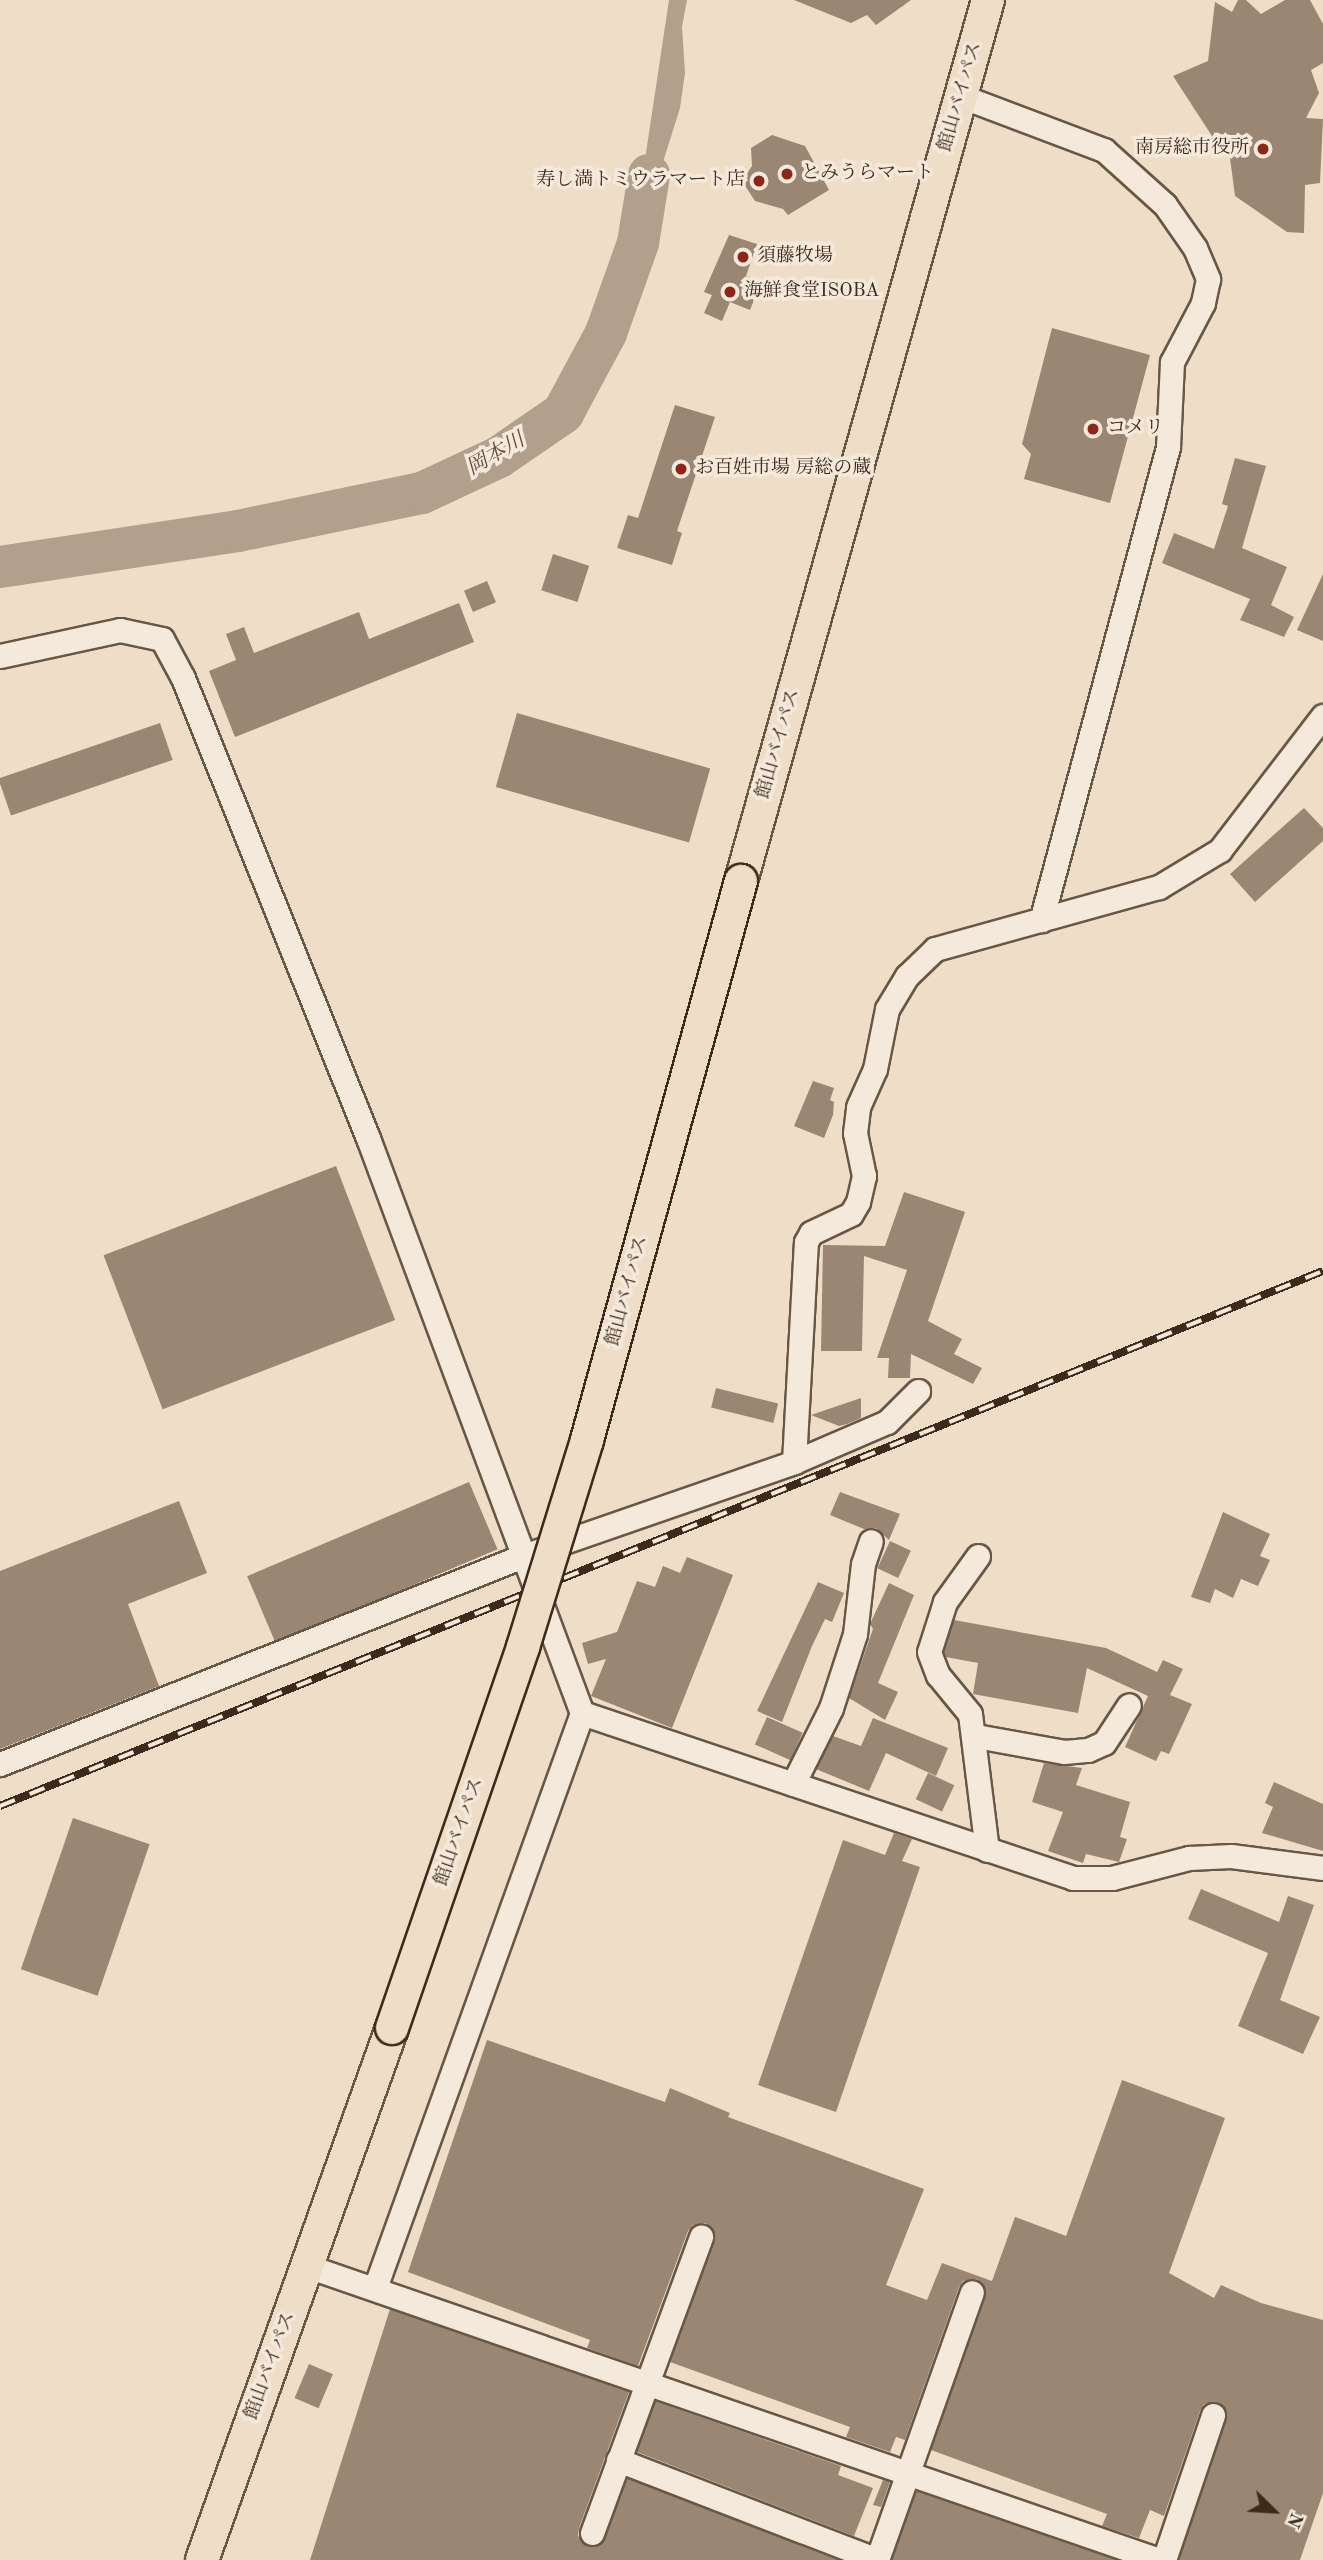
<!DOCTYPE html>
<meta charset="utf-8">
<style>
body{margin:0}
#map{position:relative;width:1323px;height:2560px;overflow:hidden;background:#eeddc7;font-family:"Old Standard TT","Noto Serif JP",serif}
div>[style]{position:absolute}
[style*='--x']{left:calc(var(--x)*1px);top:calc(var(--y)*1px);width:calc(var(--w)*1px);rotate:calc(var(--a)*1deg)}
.water>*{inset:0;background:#b1a08c}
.river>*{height:42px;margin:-21px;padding:0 21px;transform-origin:21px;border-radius:21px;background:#b1a08c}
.building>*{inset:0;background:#998774;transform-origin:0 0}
.roads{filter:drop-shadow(2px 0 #685745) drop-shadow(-2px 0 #685745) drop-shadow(0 2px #685745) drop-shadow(0 -2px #685745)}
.minor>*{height:23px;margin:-11.5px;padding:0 11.5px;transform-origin:11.5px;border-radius:11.5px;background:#f4e9db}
.highway>*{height:32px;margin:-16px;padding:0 16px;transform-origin:16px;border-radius:16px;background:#eeddc7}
.rail>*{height:8px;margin-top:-4px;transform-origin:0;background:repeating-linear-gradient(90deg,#f4e9db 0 16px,#3c2a1a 0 32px);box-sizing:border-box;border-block:2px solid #3c2a1a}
.bridges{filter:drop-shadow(2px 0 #3c2a1a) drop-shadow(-2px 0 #3c2a1a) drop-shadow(0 2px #3c2a1a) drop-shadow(0 -2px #3c2a1a)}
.highway-bridge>*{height:32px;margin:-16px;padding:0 16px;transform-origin:16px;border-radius:16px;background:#eeddc7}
.dots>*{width:19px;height:19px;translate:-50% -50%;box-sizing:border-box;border:4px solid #f4e9db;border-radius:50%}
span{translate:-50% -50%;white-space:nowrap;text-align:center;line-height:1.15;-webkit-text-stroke:7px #f4e9db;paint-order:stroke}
.street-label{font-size:19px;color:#3c2a1a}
.poi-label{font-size:19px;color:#3c2a1a}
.right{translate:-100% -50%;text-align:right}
.left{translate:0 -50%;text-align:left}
.water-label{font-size:21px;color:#5f4d3c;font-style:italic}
.north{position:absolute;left:1239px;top:2476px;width:70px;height:70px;-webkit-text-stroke:5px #f4e9db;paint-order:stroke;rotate:114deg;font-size:19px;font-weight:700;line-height:28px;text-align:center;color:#3c2a1a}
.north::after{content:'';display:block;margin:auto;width:24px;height:32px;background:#3c2a1a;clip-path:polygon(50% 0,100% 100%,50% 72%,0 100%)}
</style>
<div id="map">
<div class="water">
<div style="clip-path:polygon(669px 0,687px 0,682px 27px,685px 73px,680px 108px,640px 235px,638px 206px)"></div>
</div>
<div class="river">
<div style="--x:0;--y:567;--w:241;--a:-8.6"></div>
<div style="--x:238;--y:531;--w:188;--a:-11.7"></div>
<div style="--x:422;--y:493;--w:85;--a:-25.1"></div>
<div style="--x:499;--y:457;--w:78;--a:-34.5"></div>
<div style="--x:563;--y:413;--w:91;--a:-61.7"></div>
<div style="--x:606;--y:333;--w:96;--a:-70.4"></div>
<div style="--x:638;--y:243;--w:69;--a:-80.8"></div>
</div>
<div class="building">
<div style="clip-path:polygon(794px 0,911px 0,876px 25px,867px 15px,851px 23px)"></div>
<div style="clip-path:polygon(1238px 0,1246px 0,1261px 14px,1285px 0,1310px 0,1323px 24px,1323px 63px,1311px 70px,1319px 93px,1306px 118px,1323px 119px,1320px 183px,1305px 185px,1304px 233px,1287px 232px,1235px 196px,1228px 143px,1212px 136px,1173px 76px,1208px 61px,1215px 2px,1232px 12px)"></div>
<div style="clip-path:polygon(772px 135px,805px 146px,829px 190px,788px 215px,783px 209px,755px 201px,742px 181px,752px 166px,751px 148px)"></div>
<div style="clip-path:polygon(729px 235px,757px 244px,746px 276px,761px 282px,750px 310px,730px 302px,722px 321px,704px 313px,712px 295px,704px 292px)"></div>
<div style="clip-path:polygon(1052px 328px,1150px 355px,1110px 503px,1024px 479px,1031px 454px,1022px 444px)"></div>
<div style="clip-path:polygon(675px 405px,715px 417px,677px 531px,682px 533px,672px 565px,617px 548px,628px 515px,638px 518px)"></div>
<div style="clip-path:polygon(1235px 458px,1266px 466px,1242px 548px,1287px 567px,1271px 605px,1294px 617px,1284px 637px,1240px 620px,1250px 599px,1162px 563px,1174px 533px,1214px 549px,1228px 506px,1222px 504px)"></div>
<div style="left:553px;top:554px;width:38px;height:38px;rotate:18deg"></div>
<div style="clip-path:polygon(1323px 574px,1323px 641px,1297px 630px)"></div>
<div style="left:487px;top:581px;width:23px;height:25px;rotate:67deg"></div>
<div style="clip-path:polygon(459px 603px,474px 642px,235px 737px,209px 671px,236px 660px,226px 634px,244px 627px,254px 653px,359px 612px,369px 639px)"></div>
<div style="left:517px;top:713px;width:201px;height:77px;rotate:16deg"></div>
<div style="left:160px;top:723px;width:39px;height:171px;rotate:71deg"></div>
<div style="clip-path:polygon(1304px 808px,1323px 828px,1323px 841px,1255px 902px,1230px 874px)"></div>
<div style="clip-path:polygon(813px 1081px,834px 1088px,830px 1100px,834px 1102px,833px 1115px,824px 1138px,794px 1126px)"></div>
<div style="left:336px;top:1166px;width:165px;height:249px;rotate:69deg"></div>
<div style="clip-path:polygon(904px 1192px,965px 1212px,928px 1321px,962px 1339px,954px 1354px,982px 1368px,973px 1384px,911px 1354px,910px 1378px,888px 1378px,889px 1358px,877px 1358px,907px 1270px,864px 1256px,862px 1351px,821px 1351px,823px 1245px,885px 1246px)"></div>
<div style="left:716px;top:1388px;width:64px;height:20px;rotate:14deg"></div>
<div style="clip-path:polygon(861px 1398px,861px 1418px,847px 1424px,839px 1426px,811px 1415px)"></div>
<div style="left:469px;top:1482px;width:73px;height:241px;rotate:67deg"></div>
<div style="clip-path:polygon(840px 1492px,900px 1514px,889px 1540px,876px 1528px,864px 1529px,830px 1515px)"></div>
<div style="clip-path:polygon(179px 1501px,207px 1573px,128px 1604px,159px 1686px,0 1749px,0 1571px)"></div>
<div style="clip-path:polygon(1223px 1512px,1270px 1534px,1260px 1556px,1270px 1560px,1258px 1586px,1241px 1579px,1233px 1598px,1215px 1589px,1210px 1603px,1191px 1597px)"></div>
<div style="left:890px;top:1541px;width:23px;height:30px;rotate:25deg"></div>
<div style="clip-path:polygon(687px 1557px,733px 1575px,672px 1728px,591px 1696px,606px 1659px,588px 1664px,582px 1643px,617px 1632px,637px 1581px,655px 1587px,663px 1566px,680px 1573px)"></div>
<div style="clip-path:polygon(818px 1582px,844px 1593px,832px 1622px,825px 1619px,812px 1646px,782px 1722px,757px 1711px)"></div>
<div style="clip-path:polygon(889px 1583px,914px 1595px,878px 1683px,898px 1692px,885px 1720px,849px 1698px,873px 1629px,870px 1624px)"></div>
<div style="clip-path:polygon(954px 1620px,1106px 1648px,1157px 1672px,1163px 1660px,1183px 1669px,1170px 1695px,1192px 1704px,1169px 1754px,1161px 1751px,1156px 1761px,1125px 1747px,1148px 1696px,1087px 1668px,1078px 1713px,973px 1694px,978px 1663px,946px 1657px,944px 1652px)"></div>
<div style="left:767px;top:1717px;width:39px;height:30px;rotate:24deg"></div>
<div style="clip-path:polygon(873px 1718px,948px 1748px,936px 1776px,886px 1753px,869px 1791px,816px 1769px,833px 1736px,861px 1746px)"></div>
<div style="clip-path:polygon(1044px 1763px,1082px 1768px,1076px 1785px,1130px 1802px,1120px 1837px,1127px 1839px,1119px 1862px,1086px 1854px,1083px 1863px,1048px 1851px,1063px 1812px,1032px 1802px)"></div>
<div style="left:928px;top:1773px;width:29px;height:29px;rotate:25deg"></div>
<div style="clip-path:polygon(1274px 1782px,1323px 1804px,1323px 1851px,1262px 1833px,1273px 1807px,1265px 1803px)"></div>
<div style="left:73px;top:1818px;width:81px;height:160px;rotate:19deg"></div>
<div style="clip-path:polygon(894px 1833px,912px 1839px,902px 1861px,920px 1867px,836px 2112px,758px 2085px,843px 1840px,885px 1855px)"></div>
<div style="clip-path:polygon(1201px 1889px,1279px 1922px,1288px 1896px,1314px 1905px,1280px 2000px,1320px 2017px,1303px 2054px,1238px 2026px,1268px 1953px,1188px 1919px)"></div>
<div style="clip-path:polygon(487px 2040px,665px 2102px,670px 2088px,730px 2113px,728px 2117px,924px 2189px,886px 2285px,927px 2300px,942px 2263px,992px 2281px,1015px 2217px,1066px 2236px,1122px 2080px,1225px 2118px,1169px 2273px,1214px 2298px,1221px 2285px,1261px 2303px,1323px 2320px,1323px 2493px,1300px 2560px,1179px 2560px,1226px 2419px,1224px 2406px,1217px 2402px,1204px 2404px,1200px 2411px,1164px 2516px,1150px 2510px,1139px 2538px,1102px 2526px,1107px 2514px,931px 2450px,985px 2297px,983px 2283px,976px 2279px,963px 2281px,959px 2287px,905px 2440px,896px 2437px,890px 2452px,846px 2437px,850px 2427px,670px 2362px,714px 2241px,712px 2228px,705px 2223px,693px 2225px,688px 2231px,638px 2366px,587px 2348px,590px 2340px,408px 2272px)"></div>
<div style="clip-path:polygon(390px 2309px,629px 2392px,579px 2528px,578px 2536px,587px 2546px,595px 2547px,605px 2538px,627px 2478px,838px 2560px,310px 2560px)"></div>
<div style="left:309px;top:2364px;width:26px;height:37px;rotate:23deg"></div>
<div style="clip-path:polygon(655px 2401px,841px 2466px,838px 2475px,873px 2488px,854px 2536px,637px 2452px)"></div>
<div style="clip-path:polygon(883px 2480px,890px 2482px,881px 2507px,873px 2505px)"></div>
<div style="clip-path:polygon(916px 2491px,1116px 2560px,892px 2560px)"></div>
</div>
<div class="roads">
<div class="minor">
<div style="--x:961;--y:96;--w:153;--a:20.7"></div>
<div style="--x:1104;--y:150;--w:82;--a:42"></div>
<div style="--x:1165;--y:205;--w:52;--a:55.1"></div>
<div style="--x:1195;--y:248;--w:34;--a:67"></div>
<div style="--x:1208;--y:279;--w:25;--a:102"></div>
<div style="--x:1203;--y:303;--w:67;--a:117.7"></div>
<div style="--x:1172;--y:362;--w:85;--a:92.7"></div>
<div style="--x:1168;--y:447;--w:490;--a:105"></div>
<div style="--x:0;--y:656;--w:123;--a:-12.2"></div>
<div style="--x:120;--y:630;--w:43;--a:12.1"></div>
<div style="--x:162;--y:639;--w:44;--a:61.7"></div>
<div style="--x:183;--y:678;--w:496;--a:68.1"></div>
<div style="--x:368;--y:1138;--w:614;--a:69.59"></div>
<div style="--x:582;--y:1713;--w:611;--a:109.8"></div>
<div style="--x:794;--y:1462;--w:220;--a:-86.9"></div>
<div style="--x:806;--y:1242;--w:10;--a:-61"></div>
<div style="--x:811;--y:1233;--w:44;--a:-25.4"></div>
<div style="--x:851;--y:1214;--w:14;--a:-60"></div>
<div style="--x:858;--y:1202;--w:27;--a:-77"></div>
<div style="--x:864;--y:1176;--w:44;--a:-101.8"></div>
<div style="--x:855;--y:1133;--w:26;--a:-83"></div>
<div style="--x:858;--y:1107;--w:42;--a:-65.9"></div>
<div style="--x:875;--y:1069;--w:61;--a:-78.7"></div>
<div style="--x:887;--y:1009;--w:39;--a:-59"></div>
<div style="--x:907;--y:976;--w:39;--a:-44"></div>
<div style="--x:935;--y:949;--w:232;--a:-15.5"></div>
<div style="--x:1159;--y:887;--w:71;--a:-31.2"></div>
<div style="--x:1220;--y:850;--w:169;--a:-52.5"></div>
<div style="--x:978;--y:1556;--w:57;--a:125.7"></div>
<div style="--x:945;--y:1602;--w:52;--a:107.7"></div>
<div style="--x:929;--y:1652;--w:25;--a:69"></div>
<div style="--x:938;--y:1675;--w:50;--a:50.6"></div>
<div style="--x:970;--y:1714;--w:137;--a:82.9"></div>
<div style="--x:582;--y:1713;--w:518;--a:18.57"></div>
<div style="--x:1073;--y:1878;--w:39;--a:0"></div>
<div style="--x:1112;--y:1878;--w:80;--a:-14.6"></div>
<div style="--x:1189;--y:1858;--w:42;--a:-2.7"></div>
<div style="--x:1231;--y:1856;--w:93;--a:7.4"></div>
<div style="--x:976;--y:1736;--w:89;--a:10.3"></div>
<div style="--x:1064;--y:1752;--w:24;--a:-5"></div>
<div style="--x:1088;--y:1750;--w:17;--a:-24"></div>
<div style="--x:1104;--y:1743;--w:45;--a:-56.7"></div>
<div style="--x:0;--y:1764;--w:563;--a:-21.69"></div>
<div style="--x:523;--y:1556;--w:287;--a:-19.1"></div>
<div style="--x:794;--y:1462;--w:101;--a:-23.3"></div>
<div style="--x:887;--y:1422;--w:44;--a:-45"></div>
<div style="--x:793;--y:1784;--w:85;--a:-63.4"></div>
<div style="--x:831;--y:1708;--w:78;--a:-72"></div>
<div style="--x:855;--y:1634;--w:70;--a:-83.5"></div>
<div style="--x:863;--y:1564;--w:24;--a:-71"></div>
<div style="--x:307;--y:2266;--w:901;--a:19.04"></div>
<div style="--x:618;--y:2460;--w:278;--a:21.1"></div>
<div style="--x:592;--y:2533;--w:316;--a:-69.8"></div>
<div style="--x:877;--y:2560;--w:284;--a:-70.5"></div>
<div style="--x:1164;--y:2560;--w:153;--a:-71.3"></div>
</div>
<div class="highway">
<div style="--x:741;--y:881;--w:915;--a:-74.34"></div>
<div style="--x:202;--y:2560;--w:565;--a:-70.35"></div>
</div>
</div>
<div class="rail">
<div style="--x:0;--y:1806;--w:1427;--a:-22.02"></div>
</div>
<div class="bridges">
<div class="highway-bridge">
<div style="--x:392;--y:2028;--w:403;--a:-71"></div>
<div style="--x:523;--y:1647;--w:217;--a:-72.8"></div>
<div style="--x:587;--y:1440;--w:580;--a:-74.6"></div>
</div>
</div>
<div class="dots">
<div style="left:1263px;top:149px;background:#8f2418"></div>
<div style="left:787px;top:174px;background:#8f2418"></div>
<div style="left:759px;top:181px;background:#8f2418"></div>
<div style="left:743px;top:257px;background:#8f2418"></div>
<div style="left:730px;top:292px;background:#8f2418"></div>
<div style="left:1093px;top:429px;background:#8f2418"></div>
<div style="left:681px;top:469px;background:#8f2418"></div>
</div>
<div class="street-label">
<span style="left:961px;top:97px;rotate:-74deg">館山バイパス</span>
<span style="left:779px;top:744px;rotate:-74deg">館山バイパス</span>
<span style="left:628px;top:1291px;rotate:-75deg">館山バイパス</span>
<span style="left:460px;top:1832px;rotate:-71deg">館山バイパス</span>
<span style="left:271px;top:2366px;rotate:-70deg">館山バイパス</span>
</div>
<div class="poi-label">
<span class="right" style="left:1249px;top:149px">南房総市役所</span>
<span class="left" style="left:801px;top:174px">とみうらマート</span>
<span class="right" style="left:745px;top:181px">寿し満トミウラマート店</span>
<span class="left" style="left:757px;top:257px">須藤牧場</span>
<span class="left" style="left:744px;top:292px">海鮮食堂ISOBA</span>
<span class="left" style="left:1107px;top:429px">コメリ</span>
<span class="left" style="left:695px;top:469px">お百姓市場 房総の蔵</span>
</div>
<div class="water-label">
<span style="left:496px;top:455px;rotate:-30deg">岡本川</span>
</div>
<div class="north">N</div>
</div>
